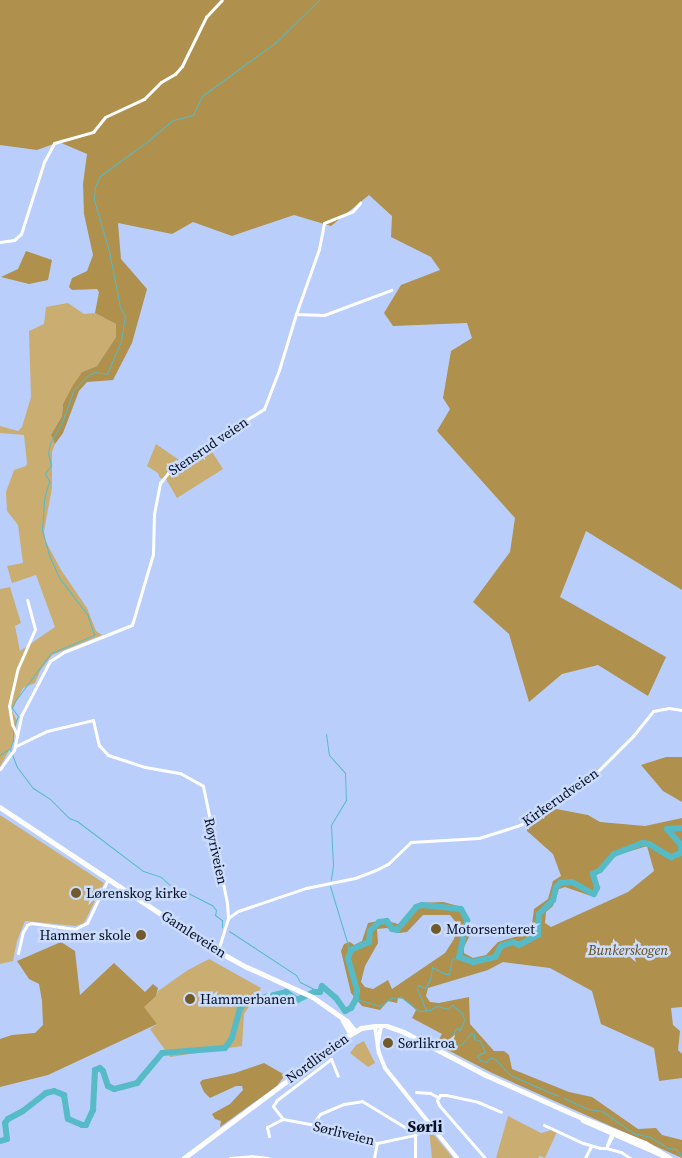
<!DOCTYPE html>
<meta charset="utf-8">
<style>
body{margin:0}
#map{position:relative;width:682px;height:1158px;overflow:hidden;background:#b9cefb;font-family:"Source Serif 4",serif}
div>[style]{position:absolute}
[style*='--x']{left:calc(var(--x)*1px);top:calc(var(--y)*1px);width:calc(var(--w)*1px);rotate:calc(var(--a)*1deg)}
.green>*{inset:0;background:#caad71}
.forest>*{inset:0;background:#af904c}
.stream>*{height:1px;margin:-0.5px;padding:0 0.5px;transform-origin:0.5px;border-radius:0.5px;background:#56bbc6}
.river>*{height:6px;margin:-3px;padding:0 3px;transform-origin:3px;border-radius:3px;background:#56bbc6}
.minor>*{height:3px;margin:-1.5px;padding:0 1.5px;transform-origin:1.5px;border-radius:1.5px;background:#fff}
.tertiary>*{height:4px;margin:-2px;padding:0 2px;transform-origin:2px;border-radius:2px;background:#fff}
.secondary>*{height:4.5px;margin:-2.25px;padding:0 2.25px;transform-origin:2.25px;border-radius:2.25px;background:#fff}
.dots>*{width:14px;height:14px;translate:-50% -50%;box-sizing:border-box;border:2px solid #cbdcfd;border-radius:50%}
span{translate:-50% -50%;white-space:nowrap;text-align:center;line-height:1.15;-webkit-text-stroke:5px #cbdcfd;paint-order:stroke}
.street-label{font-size:14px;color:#060e20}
.poi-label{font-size:14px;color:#060e20}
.left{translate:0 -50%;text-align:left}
.right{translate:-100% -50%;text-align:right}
.park-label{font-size:14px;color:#624b16;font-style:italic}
.quarter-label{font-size:16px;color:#060e20;font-weight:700}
</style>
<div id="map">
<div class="green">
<div style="clip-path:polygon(68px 303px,84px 314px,95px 313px,116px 324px,116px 337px,97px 366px,82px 372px,63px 404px,62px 416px,51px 435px,55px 444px,52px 452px,52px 488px,44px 531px,45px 540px,61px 570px,87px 608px,96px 631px,102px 635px,52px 655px,40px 671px,35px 683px,23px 688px,12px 710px,17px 721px,13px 743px,0 767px,0 589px,10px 587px,21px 623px,15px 626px,20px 651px,55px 627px,36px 575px,12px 583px,7px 566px,23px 563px,18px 525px,7px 511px,6px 492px,14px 470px,26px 466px,27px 463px,24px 435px,0 433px,0 426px,18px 431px,22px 427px,31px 397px,29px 331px,44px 324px,46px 307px)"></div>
<div style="clip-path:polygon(156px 444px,182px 462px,207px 444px,223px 469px,177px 498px,166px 479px,160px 478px,158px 473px,147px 466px)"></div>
<div style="clip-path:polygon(0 815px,104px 883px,84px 923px,75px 926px,25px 921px,17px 941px,13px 961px,0 964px)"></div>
<div style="clip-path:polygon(209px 959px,261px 988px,244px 1014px,242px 1046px,170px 1057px,150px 1029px,157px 1024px,144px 1009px,144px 1005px,156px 996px,158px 991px,188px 970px)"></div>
<div style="clip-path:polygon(364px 1041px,375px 1063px,368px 1067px,350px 1053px,356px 1045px)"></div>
<div style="clip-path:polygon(508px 1116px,541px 1133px,552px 1130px,557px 1132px,545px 1158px,540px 1156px,538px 1158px,496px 1158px)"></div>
<div style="clip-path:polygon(429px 1129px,453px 1158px,432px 1158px)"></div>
</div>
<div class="forest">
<div style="clip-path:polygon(0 0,682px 0,682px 590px,586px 531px,560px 597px,666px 657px,648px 696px,598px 665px,562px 674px,529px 702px,509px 634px,473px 602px,510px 552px,515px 518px,437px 431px,450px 409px,443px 398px,451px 351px,472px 338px,467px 323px,393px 326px,384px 313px,401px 285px,440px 270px,431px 257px,391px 237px,392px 216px,369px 195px,331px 226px,294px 215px,232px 236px,193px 222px,172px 234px,118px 223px,121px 259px,147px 289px,132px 343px,113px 380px,87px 382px,79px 391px,63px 433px,55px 444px,51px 435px,62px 416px,63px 404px,72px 387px,82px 372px,97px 366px,116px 337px,116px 324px,95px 313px,99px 292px,97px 289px,72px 290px,69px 287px,72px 278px,87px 271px,93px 255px,84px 214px,83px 184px,87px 154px,59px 142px,37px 150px,0 145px)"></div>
<div style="clip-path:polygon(26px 251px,52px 260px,48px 280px,29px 284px,1px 277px,18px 269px)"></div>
<div style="clip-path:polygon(666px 757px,682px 757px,682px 802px,663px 791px,641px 765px)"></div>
<div style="clip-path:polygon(evenodd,551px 808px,588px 815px,600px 822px,645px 826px,682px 818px,682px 1007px,671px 1008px,673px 1025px,680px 1031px,678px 1050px,682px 1054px,682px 1078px,659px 1081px,654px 1048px,601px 1024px,592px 991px,550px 968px,503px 962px,488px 970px,428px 988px,426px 996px,430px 1002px,439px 1003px,469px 997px,470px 1024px,494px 1051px,504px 1051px,509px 1055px,512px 1069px,569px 1092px,592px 1097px,638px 1129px,656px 1128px,662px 1135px,682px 1140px,682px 1158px,492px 1073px,436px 1044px,435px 1042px,438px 1041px,442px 1034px,412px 1018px,416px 1010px,404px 999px,398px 998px,397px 1003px,388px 1001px,380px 1010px,362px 1006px,351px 993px,341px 951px,344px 944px,350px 942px,354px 945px,362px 941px,368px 923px,384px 920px,398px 924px,405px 922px,418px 903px,443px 902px,462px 907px,473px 929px,464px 947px,464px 953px,473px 958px,486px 955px,498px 942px,531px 932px,534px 909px,548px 899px,553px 881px,561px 876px,553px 854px,527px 831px,525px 824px,551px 808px,647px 846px,654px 871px,628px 892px,551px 927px,545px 923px,546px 912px,553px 906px,559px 889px,565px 887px,591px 896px,597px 889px,592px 874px,604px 868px,611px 857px,647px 846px,551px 808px,423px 915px,450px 915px,458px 925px,454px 939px,445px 953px,392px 989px,388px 980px,373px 989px,365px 987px,361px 982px,365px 966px,378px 943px,377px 929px,387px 928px,399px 933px,407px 932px,423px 915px)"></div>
<div style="clip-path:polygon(61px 942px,75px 951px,80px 995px,114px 963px,145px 992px,153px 984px,158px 988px,156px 996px,144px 1007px,157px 1024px,48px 1075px,0 1087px,0 1039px,12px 1035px,35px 1033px,43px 1025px,42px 1001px,39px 984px,29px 979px,17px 961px)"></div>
<div style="clip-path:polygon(264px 1063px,285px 1075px,277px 1086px,220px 1127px,221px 1121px,215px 1119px,212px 1114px,230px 1104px,243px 1090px,242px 1086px,236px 1086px,210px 1098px,204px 1092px,200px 1083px,202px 1080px,235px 1073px)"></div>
</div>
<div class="stream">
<div style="--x:14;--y:726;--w:11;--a:-68"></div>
<div style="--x:18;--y:716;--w:10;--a:-127"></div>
<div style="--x:12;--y:708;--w:8;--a:-67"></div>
<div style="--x:15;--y:701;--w:60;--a:-53.1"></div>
<div style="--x:51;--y:653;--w:47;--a:-22.7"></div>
<div style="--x:94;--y:635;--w:22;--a:-108"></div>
<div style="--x:87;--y:614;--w:44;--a:-127.6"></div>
<div style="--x:60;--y:579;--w:23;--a:-115"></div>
<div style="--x:50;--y:558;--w:29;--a:-106"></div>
<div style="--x:42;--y:530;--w:31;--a:-86"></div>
<div style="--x:44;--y:499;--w:19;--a:-74"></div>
<div style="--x:49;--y:481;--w:9;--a:-117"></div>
<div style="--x:45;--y:473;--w:10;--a:-53"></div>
<div style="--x:51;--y:465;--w:11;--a:-105"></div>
<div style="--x:48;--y:454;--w:11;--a:-80"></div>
<div style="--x:50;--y:443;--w:24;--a:-60"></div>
<div style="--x:62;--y:422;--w:35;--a:-70"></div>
<div style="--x:74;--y:389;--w:18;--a:-45"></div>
<div style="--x:87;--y:376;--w:9;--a:-27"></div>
<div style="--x:95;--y:372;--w:12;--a:9"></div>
<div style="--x:107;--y:374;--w:36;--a:-67"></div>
<div style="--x:121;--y:341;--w:24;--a:-81"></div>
<div style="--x:125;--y:317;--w:11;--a:-117"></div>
<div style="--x:120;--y:307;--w:57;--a:-101.1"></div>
<div style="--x:109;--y:251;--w:53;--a:-106.4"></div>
<div style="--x:94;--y:200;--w:13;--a:-86"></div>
<div style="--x:95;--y:187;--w:12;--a:-66"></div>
<div style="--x:100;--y:176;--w:61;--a:-36.3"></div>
<div style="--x:149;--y:140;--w:31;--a:-40"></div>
<div style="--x:173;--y:120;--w:21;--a:-14"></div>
<div style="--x:193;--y:115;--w:21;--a:-65"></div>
<div style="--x:202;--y:96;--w:92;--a:-36.1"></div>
<div style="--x:276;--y:42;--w:60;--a:-44.3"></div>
<div style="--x:13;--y:729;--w:11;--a:90"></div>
<div style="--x:13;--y:740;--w:9;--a:108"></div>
<div style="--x:10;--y:749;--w:19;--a:69"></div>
<div style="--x:17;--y:767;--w:26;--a:53"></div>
<div style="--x:33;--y:788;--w:20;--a:33"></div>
<div style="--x:50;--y:799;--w:27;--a:45"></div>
<div style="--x:69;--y:818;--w:9;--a:21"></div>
<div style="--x:77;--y:821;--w:83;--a:37.1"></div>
<div style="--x:143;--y:871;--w:19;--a:18"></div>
<div style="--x:161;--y:877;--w:26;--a:43"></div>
<div style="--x:180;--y:895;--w:6;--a:18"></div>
<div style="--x:186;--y:897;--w:4;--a:-63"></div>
<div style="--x:188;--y:893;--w:27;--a:27"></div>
<div style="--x:212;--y:905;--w:6;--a:51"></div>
<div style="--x:216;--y:910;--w:5;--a:101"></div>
<div style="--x:215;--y:915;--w:9;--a:36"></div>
<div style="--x:222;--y:920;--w:7;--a:90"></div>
<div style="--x:326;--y:734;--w:21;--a:82"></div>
<div style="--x:329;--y:755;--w:24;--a:48"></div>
<div style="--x:345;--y:773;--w:27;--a:88"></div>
<div style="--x:346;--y:800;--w:29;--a:121"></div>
<div style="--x:331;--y:825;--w:40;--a:87.1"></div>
<div style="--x:333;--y:865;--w:15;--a:98"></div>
<div style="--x:0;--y:755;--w:11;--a:-34"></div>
<div style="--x:330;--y:886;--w:69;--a:73.1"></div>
<div style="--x:229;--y:931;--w:80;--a:33.3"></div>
<div style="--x:296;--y:975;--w:8;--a:60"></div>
<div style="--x:300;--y:982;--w:16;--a:27"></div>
<div style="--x:314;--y:989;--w:3;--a:90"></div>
<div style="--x:356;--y:999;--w:25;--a:16"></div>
<div style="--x:380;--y:1006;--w:14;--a:-36"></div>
<div style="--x:391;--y:998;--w:10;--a:-6"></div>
<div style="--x:401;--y:997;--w:23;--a:38"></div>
<div style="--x:419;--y:1011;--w:11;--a:-5"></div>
<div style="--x:430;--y:1010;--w:8;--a:-30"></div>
<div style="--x:437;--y:1006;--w:11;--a:15"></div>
<div style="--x:448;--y:1009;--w:6;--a:-45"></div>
<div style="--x:452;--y:1005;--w:13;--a:39"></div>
<div style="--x:462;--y:1013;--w:7;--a:74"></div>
<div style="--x:464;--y:1020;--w:11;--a:112"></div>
<div style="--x:460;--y:1030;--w:4;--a:-146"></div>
<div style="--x:457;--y:1028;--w:5;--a:127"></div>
<div style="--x:454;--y:1032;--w:12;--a:104"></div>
<div style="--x:451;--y:1044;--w:10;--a:6"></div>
<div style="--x:461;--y:1045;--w:16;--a:-50"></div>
<div style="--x:471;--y:1033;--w:3;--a:18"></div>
<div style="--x:474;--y:1034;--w:5;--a:90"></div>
<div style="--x:474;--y:1039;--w:6;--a:18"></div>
<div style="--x:480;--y:1041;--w:12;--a:66"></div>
<div style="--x:485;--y:1052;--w:9;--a:159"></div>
<div style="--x:477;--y:1055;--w:6;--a:59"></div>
<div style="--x:480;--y:1060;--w:6;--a:18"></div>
<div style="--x:486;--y:1062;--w:6;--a:-45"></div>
<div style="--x:490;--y:1058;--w:5;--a:11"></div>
<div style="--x:495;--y:1059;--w:22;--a:47"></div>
<div style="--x:510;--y:1075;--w:52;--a:23.6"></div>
<div style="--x:426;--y:1010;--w:23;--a:-113"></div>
<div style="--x:417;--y:989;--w:4;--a:-76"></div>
<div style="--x:418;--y:985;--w:8;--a:23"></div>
<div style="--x:425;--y:988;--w:9;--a:-58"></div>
<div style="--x:430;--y:980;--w:13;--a:-81"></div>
<div style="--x:432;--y:967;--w:15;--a:28"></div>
<div style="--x:445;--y:974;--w:4;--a:0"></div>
<div style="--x:449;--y:974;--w:15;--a:-79"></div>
<div style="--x:452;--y:959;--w:7;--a:-16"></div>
<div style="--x:564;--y:1098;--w:26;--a:25"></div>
<div style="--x:588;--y:1109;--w:14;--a:8"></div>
<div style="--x:602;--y:1111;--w:38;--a:35"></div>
<div style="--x:633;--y:1133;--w:17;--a:13"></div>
<div style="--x:650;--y:1137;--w:21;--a:31"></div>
<div style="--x:668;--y:1148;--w:8;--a:7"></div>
<div style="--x:676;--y:1149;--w:10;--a:53"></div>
</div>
<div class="river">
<div style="--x:0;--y:1141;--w:7;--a:-16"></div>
<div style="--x:7;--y:1139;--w:16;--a:-97"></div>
<div style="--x:5;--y:1123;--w:5;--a:-53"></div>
<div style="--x:8;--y:1119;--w:17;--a:-28"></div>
<div style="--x:23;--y:1111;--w:29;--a:-38"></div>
<div style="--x:46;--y:1093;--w:8;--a:-14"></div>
<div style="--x:54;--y:1091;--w:11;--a:22"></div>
<div style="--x:64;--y:1095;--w:24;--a:81"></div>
<div style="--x:68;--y:1119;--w:15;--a:23"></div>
<div style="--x:82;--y:1125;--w:4;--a:0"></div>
<div style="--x:86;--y:1125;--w:17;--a:-65"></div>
<div style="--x:93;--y:1110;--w:40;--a:-87.1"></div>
<div style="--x:95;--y:1070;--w:5;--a:-22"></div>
<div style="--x:100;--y:1068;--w:4;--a:45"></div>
<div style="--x:103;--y:1071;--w:16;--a:72"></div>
<div style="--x:108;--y:1086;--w:7;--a:27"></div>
<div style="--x:114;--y:1089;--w:8;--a:-14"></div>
<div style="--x:122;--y:1087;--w:16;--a:-15"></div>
<div style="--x:137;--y:1083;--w:39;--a:-50"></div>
<div style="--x:162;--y:1053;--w:63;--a:-4.5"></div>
<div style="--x:225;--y:1048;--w:12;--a:-55"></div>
<div style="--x:232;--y:1038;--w:30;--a:-75"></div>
<div style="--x:240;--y:1009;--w:9;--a:-54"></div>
<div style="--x:245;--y:1002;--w:42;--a:-13.7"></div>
<div style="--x:286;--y:992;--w:14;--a:36"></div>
<div style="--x:297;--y:1000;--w:19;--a:-25"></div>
<div style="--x:314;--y:992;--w:6;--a:0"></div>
<div style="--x:320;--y:992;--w:6;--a:-72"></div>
<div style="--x:322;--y:986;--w:18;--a:41"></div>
<div style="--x:336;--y:998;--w:16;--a:55"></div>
<div style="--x:345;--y:1011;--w:7;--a:-27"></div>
<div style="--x:351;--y:1008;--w:10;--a:-61"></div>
<div style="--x:356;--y:999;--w:9;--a:-84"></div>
<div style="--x:357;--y:990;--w:33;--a:-106"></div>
<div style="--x:348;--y:958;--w:9;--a:-69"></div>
<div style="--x:351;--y:950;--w:20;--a:-24"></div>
<div style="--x:369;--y:942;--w:11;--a:-85"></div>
<div style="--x:370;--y:931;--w:13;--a:-45"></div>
<div style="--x:379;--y:922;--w:8;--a:-7"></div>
<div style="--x:387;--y:921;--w:9;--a:58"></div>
<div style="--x:392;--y:929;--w:5;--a:11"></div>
<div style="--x:397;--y:930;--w:30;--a:-50"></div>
<div style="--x:416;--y:907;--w:6;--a:-18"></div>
<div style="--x:422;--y:905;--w:39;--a:6"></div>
<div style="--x:461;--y:909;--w:13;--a:61"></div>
<div style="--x:467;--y:920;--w:38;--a:102"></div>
<div style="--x:459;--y:957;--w:15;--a:20"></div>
<div style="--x:473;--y:962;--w:23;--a:-13"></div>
<div style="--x:495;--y:957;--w:13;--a:-61"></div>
<div style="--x:501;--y:946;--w:13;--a:-18"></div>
<div style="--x:513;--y:942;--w:7;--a:27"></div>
<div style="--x:519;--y:945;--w:21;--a:-28"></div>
<div style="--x:538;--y:935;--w:21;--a:-87"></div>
<div style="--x:539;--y:914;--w:20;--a:-45"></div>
<div style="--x:553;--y:900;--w:13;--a:-77"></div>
<div style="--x:556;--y:887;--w:6;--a:-45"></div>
<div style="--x:560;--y:883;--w:12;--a:-5"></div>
<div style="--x:572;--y:882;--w:25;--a:29"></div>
<div style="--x:594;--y:894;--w:7;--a:-63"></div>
<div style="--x:597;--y:888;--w:15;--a:-106"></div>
<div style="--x:593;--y:874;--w:8;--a:-30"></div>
<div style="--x:600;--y:870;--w:21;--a:-49"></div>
<div style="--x:614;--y:854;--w:31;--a:-21"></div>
<div style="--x:643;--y:843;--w:6;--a:9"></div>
<div style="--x:649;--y:844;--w:26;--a:31"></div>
<div style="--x:671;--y:857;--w:11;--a:-22"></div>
<div style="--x:681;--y:853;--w:8;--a:-90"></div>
<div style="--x:681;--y:845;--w:21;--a:-131"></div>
<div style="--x:667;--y:829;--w:15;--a:-4"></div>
</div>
<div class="minor">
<div style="--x:0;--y:242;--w:14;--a:-8"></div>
<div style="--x:14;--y:240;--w:9;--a:-41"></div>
<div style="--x:21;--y:234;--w:76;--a:-72.3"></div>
<div style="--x:44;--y:162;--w:21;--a:-62"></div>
<div style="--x:54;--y:143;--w:41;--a:-15.8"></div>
<div style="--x:93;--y:132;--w:19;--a:-51"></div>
<div style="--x:105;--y:117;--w:43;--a:-24.8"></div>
<div style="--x:144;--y:99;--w:24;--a:-45"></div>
<div style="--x:161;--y:82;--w:16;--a:-30"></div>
<div style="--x:175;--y:74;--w:11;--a:-49"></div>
<div style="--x:182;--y:66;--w:55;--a:-63.9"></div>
<div style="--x:206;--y:17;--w:23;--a:-47"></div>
<div style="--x:296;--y:314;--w:69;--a:-70.5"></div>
<div style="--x:319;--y:249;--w:26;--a:-79"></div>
<div style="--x:324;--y:223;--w:31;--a:-22"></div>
<div style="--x:353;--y:211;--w:11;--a:-49"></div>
<div style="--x:17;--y:735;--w:12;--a:-114"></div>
<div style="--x:12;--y:724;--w:18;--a:-99"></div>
<div style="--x:9;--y:706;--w:39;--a:-77"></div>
<div style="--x:18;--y:668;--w:43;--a:-66.4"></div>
<div style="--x:35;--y:629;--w:30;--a:-105"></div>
<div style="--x:16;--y:746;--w:34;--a:-26"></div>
<div style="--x:47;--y:731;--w:47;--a:-13.4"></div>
<div style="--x:93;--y:720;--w:26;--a:77"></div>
<div style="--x:99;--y:745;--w:13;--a:48"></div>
<div style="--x:108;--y:755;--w:39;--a:18"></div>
<div style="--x:145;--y:767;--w:36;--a:10"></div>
<div style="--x:180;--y:773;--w:26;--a:29"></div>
<div style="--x:203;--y:786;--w:119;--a:78.4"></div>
<div style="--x:227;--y:903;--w:14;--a:86"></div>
<div style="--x:0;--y:769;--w:24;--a:-54"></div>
<div style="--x:14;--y:750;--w:35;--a:-78"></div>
<div style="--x:21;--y:716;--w:62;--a:-62.2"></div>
<div style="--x:50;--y:661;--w:17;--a:-33"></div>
<div style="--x:64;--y:652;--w:73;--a:-21.7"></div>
<div style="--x:132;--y:625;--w:74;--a:-73.5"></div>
<div style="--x:153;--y:554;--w:40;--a:-88.6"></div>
<div style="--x:154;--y:514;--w:32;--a:-79"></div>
<div style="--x:160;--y:483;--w:13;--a:-51"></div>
<div style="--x:168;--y:473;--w:49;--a:-36.6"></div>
<div style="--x:207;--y:444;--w:67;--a:-31.6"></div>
<div style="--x:264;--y:409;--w:42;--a:-69"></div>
<div style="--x:279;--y:370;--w:59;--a:-73.1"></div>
<div style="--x:296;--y:314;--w:28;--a:2"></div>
<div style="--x:324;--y:315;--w:72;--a:-20.5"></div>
<div style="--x:218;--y:951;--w:34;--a:-73"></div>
<div style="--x:228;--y:918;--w:12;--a:-35"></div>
<div style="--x:238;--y:911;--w:72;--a:-18.7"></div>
<div style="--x:306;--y:888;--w:50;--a:-11.5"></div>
<div style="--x:355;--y:878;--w:22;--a:-21"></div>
<div style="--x:376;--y:870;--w:13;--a:-27"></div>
<div style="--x:388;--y:864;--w:32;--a:-44"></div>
<div style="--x:411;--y:842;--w:68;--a:-3.4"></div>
<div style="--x:479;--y:838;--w:43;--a:-17.6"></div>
<div style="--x:520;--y:825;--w:84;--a:-33.3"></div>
<div style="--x:590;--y:779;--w:61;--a:-45"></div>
<div style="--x:633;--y:736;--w:32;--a:-51"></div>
<div style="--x:653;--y:711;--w:16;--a:-11"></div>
<div style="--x:669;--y:708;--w:13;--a:9"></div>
<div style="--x:18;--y:953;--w:22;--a:-77"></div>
<div style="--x:23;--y:932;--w:8;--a:-60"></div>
<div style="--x:27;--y:925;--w:4;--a:-27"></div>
<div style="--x:31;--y:923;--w:44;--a:7.8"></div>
<div style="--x:75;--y:929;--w:13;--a:-27"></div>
<div style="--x:87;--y:923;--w:49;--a:-64.5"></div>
<div style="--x:416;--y:1092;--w:14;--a:4"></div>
<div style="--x:430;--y:1093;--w:9;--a:27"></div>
<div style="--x:283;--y:1119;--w:16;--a:-128"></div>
<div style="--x:273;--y:1106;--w:7;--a:-56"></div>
<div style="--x:277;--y:1100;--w:68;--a:-37.2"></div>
<div style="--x:331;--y:1059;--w:18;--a:68"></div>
<div style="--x:313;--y:1124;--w:12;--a:-55"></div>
<div style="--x:320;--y:1114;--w:26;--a:-23"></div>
<div style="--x:344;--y:1104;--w:18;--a:-9"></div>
<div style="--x:362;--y:1101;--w:63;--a:31.4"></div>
<div style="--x:544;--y:1125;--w:43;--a:24.8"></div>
<div style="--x:583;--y:1143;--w:18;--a:16"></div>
<div style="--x:600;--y:1148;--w:6;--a:0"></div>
<div style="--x:606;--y:1148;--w:17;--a:-62"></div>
<div style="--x:415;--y:1135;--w:23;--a:90"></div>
<div style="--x:269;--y:1136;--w:9;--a:-103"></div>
<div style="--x:267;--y:1127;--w:18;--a:-27"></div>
<div style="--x:283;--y:1119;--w:49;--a:10.6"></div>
<div style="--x:331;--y:1128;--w:33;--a:21"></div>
<div style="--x:362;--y:1140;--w:15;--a:11"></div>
<div style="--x:377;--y:1143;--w:39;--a:-12"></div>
<div style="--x:415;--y:1135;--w:19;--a:-36"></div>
<div style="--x:607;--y:1145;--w:14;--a:-69"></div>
<div style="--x:606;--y:1148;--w:16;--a:15"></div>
<div style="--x:621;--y:1152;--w:11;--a:34"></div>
<div style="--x:230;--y:1158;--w:21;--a:-5"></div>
<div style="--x:251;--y:1156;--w:17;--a:7"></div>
<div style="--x:374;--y:1158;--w:15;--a:-79"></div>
<div style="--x:485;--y:1158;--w:70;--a:-131"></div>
<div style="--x:439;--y:1105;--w:5;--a:-112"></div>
<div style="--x:437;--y:1100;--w:6;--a:-59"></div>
<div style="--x:440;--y:1095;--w:6;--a:0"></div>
<div style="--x:446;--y:1095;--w:33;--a:12"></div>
<div style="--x:478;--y:1102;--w:25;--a:23"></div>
<div style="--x:585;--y:1158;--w:13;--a:-63"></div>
</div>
<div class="tertiary">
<div style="--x:375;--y:1026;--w:27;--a:82"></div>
<div style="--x:379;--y:1053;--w:16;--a:68"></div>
<div style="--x:385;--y:1068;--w:115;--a:51.3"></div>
<div style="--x:378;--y:1042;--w:16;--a:-79"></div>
</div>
<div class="secondary">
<div style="--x:0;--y:807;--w:257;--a:33.6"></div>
<div style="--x:214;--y:949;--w:38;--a:29"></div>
<div style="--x:247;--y:967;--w:72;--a:24.4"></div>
<div style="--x:313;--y:997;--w:42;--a:35.2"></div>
<div style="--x:347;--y:1021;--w:13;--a:51"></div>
<div style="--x:343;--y:1020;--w:16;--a:60"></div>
<div style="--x:583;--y:1120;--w:90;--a:23.7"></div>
<div style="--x:184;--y:1158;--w:199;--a:-36.8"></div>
<div style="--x:343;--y:1039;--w:21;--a:-31"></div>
<div style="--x:361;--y:1028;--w:14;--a:-8"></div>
<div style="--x:375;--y:1026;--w:12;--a:0"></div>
<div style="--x:387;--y:1026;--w:18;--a:19"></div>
<div style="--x:404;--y:1032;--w:93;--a:27.7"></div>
<div style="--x:486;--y:1075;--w:95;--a:24.1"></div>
<div style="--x:573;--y:1114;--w:78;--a:21.9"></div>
<div style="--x:645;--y:1143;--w:29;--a:31"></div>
</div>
<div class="dots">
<div style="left:76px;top:893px;background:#715b2a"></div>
<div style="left:436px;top:929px;background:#715b2a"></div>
<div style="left:141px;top:935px;background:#715b2a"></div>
<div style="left:190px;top:999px;background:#715b2a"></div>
<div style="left:388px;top:1043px;background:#715b2a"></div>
</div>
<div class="street-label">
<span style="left:208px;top:446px;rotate:-34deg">Stensrud veien</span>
<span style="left:560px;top:797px;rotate:-35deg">Kirkerudveien</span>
<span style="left:216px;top:851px;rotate:78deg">Røyriveien</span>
<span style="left:194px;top:934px;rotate:33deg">Gamleveien</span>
<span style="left:317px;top:1058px;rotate:-36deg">Nordliveien</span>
<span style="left:344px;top:1133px;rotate:14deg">Sørliveien</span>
</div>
<div class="poi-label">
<span class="left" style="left:86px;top:893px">Lørenskog kirke</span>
<span class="left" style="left:446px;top:929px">Motorsenteret</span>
<span class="right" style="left:131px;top:935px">Hammer skole</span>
<span class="left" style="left:200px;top:999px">Hammerbanen</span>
<span class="left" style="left:398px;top:1043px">Sørlikroa</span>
</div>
<div class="park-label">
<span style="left:628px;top:950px">Bunkerskogen</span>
</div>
<div class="quarter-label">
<span style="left:425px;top:1126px">Sørli</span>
</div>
</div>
